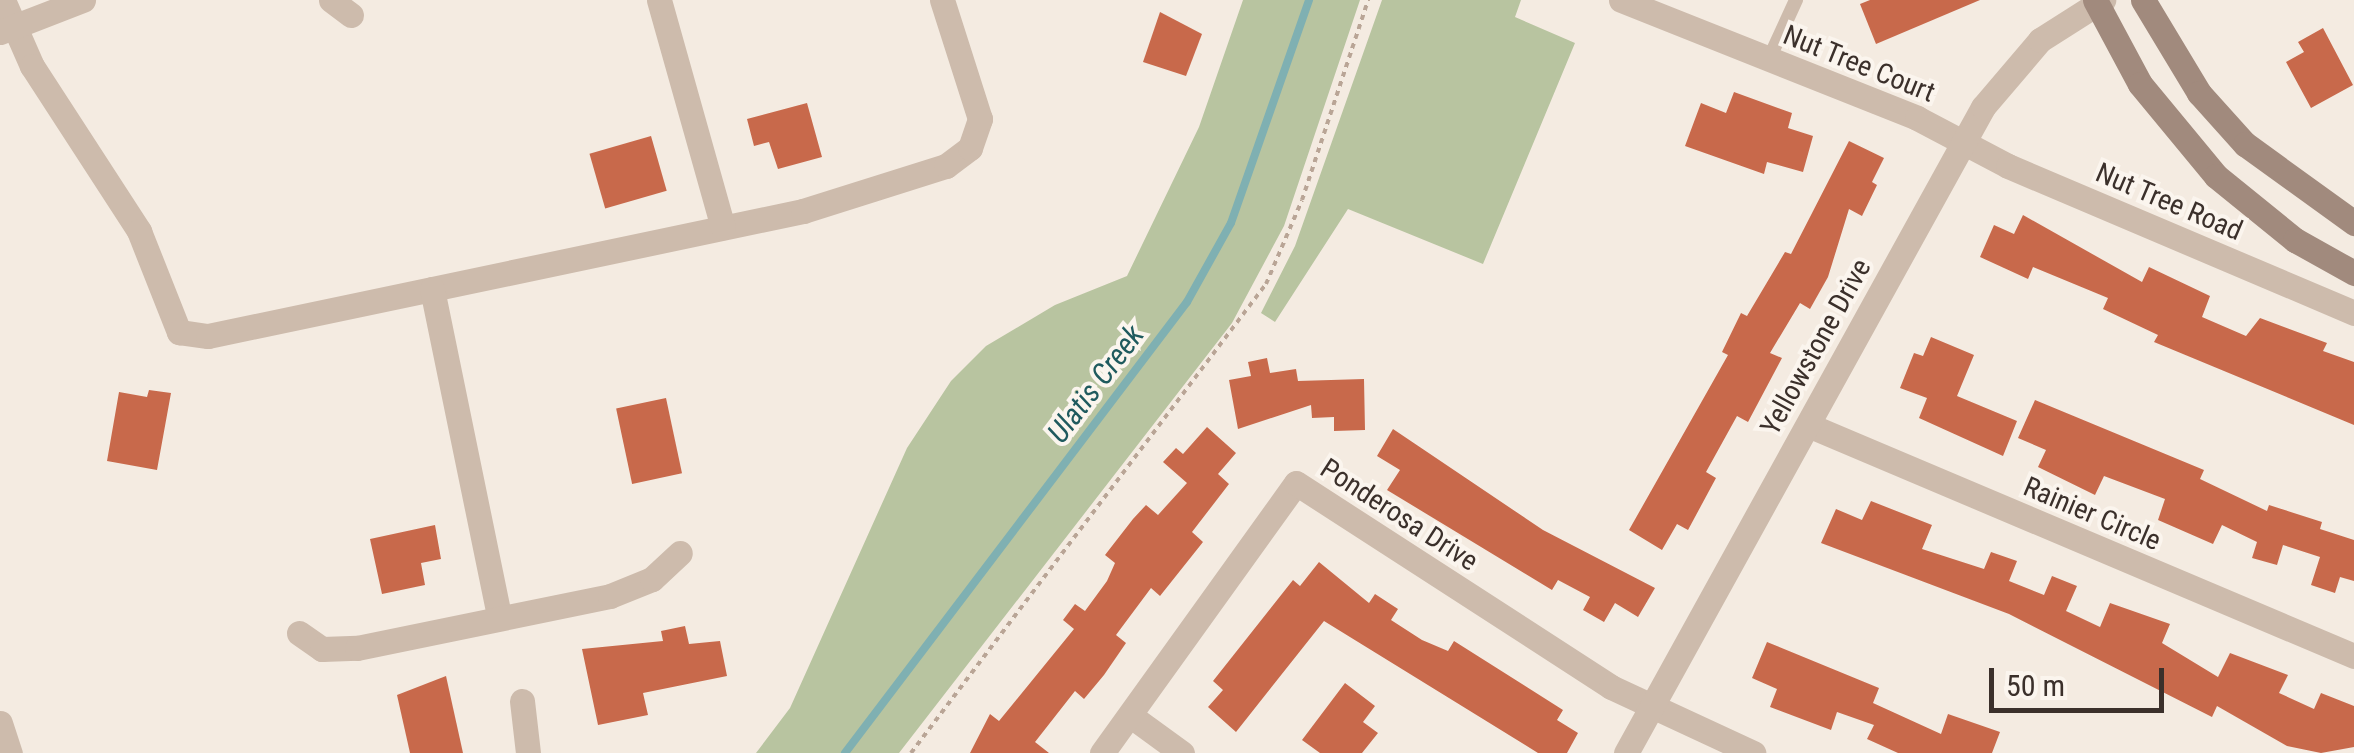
<!DOCTYPE html>
<style>
body{margin:0}
#map{position:relative;width:2354px;height:753px;overflow:hidden;background:#f4ebe1;font-family:"Roboto Condensed",sans-serif}
div>[style]{position:absolute}
[style*='--x']{left:calc(var(--x)*1px);top:calc(var(--y)*1px);width:calc(var(--w)*1px);rotate:calc(var(--a)*1deg)}
.green>*{inset:0;background:#b8c4a0}
.stream>*{height:8px;margin:-4px;padding:0 4px;transform-origin:4px;border-radius:4px;background:#7fb0b2}
.building>*{inset:0;background:#c8694b;transform-origin:0 0}
.path>*{height:4px;margin-top:-2px;transform-origin:0;background:repeating-linear-gradient(90deg,#b9a596 0 5px,transparent 0 10px)}
.service>*{height:14px;margin:-7px;padding:0 7px;transform-origin:7px;border-radius:7px;background:#cdbbac}
.minor>*{height:25px;margin:-12.5px;padding:0 12.5px;transform-origin:12.5px;border-radius:12.5px;background:#cdbbac}
.secondary>*{height:25px;margin:-12.5px;padding:0 12.5px;transform-origin:12.5px;border-radius:12.5px;background:#a18a7d}
span{translate:-50% -50%;white-space:nowrap;text-align:center;line-height:1.15;-webkit-text-stroke:8px #fbf5ee;paint-order:stroke}
.street-label{font-size:28px;color:#3b302b}
.water-label{font-size:30px;color:#1f5a5e;font-style:italic}
.scale{position:absolute;left:1989px;top:668px;width:175px;height:45px;box-sizing:border-box;border:5px solid #3b302b;border-top:0;padding-left:12px;font-size:30px;line-height:35px;white-space:nowrap;color:#3b302b;-webkit-text-stroke:8px #fbf5ee;paint-order:stroke}
</style>
<div id="map">
<div class="green">
<div style="clip-path:polygon(1243px 0,1360px 0,1284px 226px,1232px 323px,899px 753px,756px 753px,790px 708px,907px 448px,951px 381px,986px 346px,1055px 305px,1127px 276px,1199px 127px)"></div>
<div style="clip-path:polygon(1382px 0,1521px 0,1515px 17px,1575px 43px,1483px 264px,1348px 209px,1275px 322px,1261px 313px,1295px 246px)"></div>
</div>
<div class="stream">
<div style="--x:845;--y:753;--w:566;--a:-52.83"></div>
<div style="--x:1187;--y:302;--w:90;--a:-60.9"></div>
<div style="--x:1231;--y:223;--w:236;--a:-70.7"></div>
</div>
<div class="building">
<div style="clip-path:polygon(1870px 0,1980px 0,1876px 44px,1860px 4px)"></div>
<div style="clip-path:polygon(1160px 12px,1202px 34px,1186px 76px,1143px 62px)"></div>
<div style="clip-path:polygon(2323px 28px,2353px 85px,2311px 108px,2286px 62px,2304px 52px,2298px 42px)"></div>
<div style="clip-path:polygon(1734px 92px,1792px 113px,1788px 128px,1813px 136px,1803px 172px,1767px 162px,1764px 174px,1685px 146px,1701px 103px,1726px 113px)"></div>
<div style="clip-path:polygon(807px 103px,822px 157px,778px 169px,769px 142px,754px 146px,747px 119px)"></div>
<div style="left:651px;top:136px;width:57px;height:64px;rotate:74deg"></div>
<div style="clip-path:polygon(1849px 141px,1884px 158px,1872px 182px,1877px 185px,1862px 216px,1849px 209px,1828px 277px,1810px 309px,1800px 303px,1770px 353px,1782px 358px,1748px 422px,1737px 416px,1706px 472px,1716px 478px,1688px 530px,1677px 524px,1662px 550px,1629px 530px,1728px 355px,1722px 352px,1741px 313px,1747px 316px,1785px 252px,1791px 254px)"></div>
<div style="clip-path:polygon(2023px 215px,2142px 282px,2149px 267px,2210px 296px,2202px 317px,2246px 336px,2260px 318px,2327px 343px,2323px 351px,2354px 362px,2354px 425px,2154px 342px,2158px 335px,2103px 309px,2108px 298px,2033px 267px,2028px 279px,1980px 257px,1994px 225px,2014px 234px)"></div>
<div style="clip-path:polygon(1931px 337px,1974px 355px,1957px 396px,2017px 421px,2003px 456px,1919px 418px,1927px 398px,1900px 388px,1914px 353px,1923px 356px)"></div>
<div style="clip-path:polygon(1267px 358px,1270px 373px,1296px 369px,1298px 381px,1364px 379px,1365px 430px,1334px 431px,1334px 417px,1312px 418px,1311px 405px,1238px 429px,1229px 380px,1251px 376px,1248px 362px)"></div>
<div style="clip-path:polygon(149px 390px,171px 393px,157px 470px,107px 461px,119px 392px,147px 397px)"></div>
<div style="left:666px;top:398px;width:77px;height:51px;rotate:78deg"></div>
<div style="clip-path:polygon(2035px 400px,2204px 470px,2200px 479px,2267px 511px,2269px 505px,2322px 522px,2320px 529px,2354px 540px,2354px 581px,2340px 577px,2335px 593px,2311px 585px,2320px 557px,2283px 545px,2277px 565px,2252px 558px,2257px 542px,2222px 525px,2213px 544px,2158px 520px,2165px 499px,2104px 476px,2095px 495px,2038px 467px,2046px 450px,2018px 438px)"></div>
<div style="clip-path:polygon(1207px 427px,1236px 453px,1218px 474px,1229px 484px,1192px 532px,1203px 542px,1160px 596px,1151px 588px,1116px 635px,1126px 643px,1104px 675px,1084px 699px,1075px 691px,1035px 742px,1049px 753px,970px 753px,990px 714px,999px 721px,1074px 629px,1063px 620px,1075px 604px,1085px 611px,1107px 581px,1115px 563px,1105px 555px,1133px 519px,1146px 505px,1158px 515px,1187px 483px,1163px 462px,1176px 448px,1183px 454px)"></div>
<div style="clip-path:polygon(1393px 429px,1543px 530px,1655px 588px,1638px 617px,1615px 603px,1604px 622px,1583px 610px,1590px 597px,1558px 580px,1552px 590px,1387px 490px,1400px 470px,1377px 456px)"></div>
<div style="clip-path:polygon(1871px 501px,1932px 525px,1922px 549px,1984px 569px,1991px 552px,2017px 561px,2009px 581px,2044px 595px,2052px 576px,2077px 586px,2066px 611px,2100px 627px,2110px 603px,2170px 624px,2162px 643px,2218px 677px,2230px 653px,2288px 675px,2279px 693px,2314px 709px,2321px 693px,2354px 706px,2354px 747px,2321px 753px,2287px 746px,2217px 706px,2212px 717px,2009px 614px,1821px 543px,1836px 509px,1862px 520px)"></div>
<div style="clip-path:polygon(435px 525px,441px 559px,421px 563px,425px 585px,382px 594px,370px 539px)"></div>
<div style="clip-path:polygon(1319px 562px,1369px 603px,1375px 594px,1398px 609px,1391px 620px,1422px 640px,1448px 651px,1454px 641px,1563px 710px,1557px 720px,1578px 733px,1567px 753px,1538px 753px,1324px 621px,1236px 732px,1208px 707px,1223px 690px,1213px 681px,1293px 580px,1300px 586px)"></div>
<div style="clip-path:polygon(685px 626px,689px 644px,720px 641px,727px 676px,643px 693px,648px 715px,598px 725px,582px 649px,663px 641px,661px 631px)"></div>
<div style="clip-path:polygon(1767px 642px,1879px 688px,1873px 703px,1941px 734px,1948px 714px,2000px 732px,1992px 753px,1898px 753px,1867px 739px,1874px 725px,1837px 712px,1831px 730px,1770px 707px,1777px 689px,1752px 678px)"></div>
<div style="clip-path:polygon(446px 676px,463px 753px,410px 753px,397px 695px)"></div>
<div style="clip-path:polygon(1345px 683px,1375px 706px,1363px 722px,1378px 733px,1362px 753px,1320px 753px,1302px 740px)"></div>
</div>
<div class="path">
<div style="--x:911;--y:753;--w:588;--a:-52.88"></div>
<div style="--x:1266;--y:284;--w:91;--a:-66.8"></div>
<div style="--x:1302;--y:200;--w:211;--a:-71.7"></div>
</div>
<div class="service">
<div style="--x:1769;--y:59;--w:65;--a:-65.4"></div>
</div>
<div class="minor">
<div style="--x:3;--y:0;--w:72;--a:66.3"></div>
<div style="--x:32;--y:66;--w:197;--a:57"></div>
<div style="--x:139;--y:231;--w:109;--a:68.4"></div>
<div style="--x:179;--y:332;--w:29;--a:8"></div>
<div style="--x:208;--y:336;--w:608;--a:-11.86"></div>
<div style="--x:803;--y:211;--w:150;--a:-17.5"></div>
<div style="--x:946;--y:166;--w:30;--a:-37"></div>
<div style="--x:970;--y:148;--w:31;--a:-71"></div>
<div style="--x:980;--y:119;--w:125;--a:-107.7"></div>
<div style="--x:331;--y:0;--w:25;--a:37"></div>
<div style="--x:659;--y:0;--w:236;--a:74.3"></div>
<div style="--x:1621;--y:0;--w:319;--a:21.7"></div>
<div style="--x:1917;--y:118;--w:103;--a:27.8"></div>
<div style="--x:2008;--y:166;--w:376;--a:23"></div>
<div style="--x:0;--y:32;--w:89;--a:-21.1"></div>
<div style="--x:432;--y:289;--w:334;--a:78.4"></div>
<div style="--x:1808;--y:425;--w:593;--a:22.93"></div>
<div style="--x:299;--y:633;--w:28;--a:35"></div>
<div style="--x:322;--y:649;--w:35;--a:-2"></div>
<div style="--x:357;--y:648;--w:258;--a:-11.6"></div>
<div style="--x:610;--y:596;--w:45;--a:-22"></div>
<div style="--x:652;--y:579;--w:38;--a:-43"></div>
<div style="--x:522;--y:701;--w:52;--a:83.4"></div>
<div style="--x:1131;--y:716;--w:63;--a:36"></div>
<div style="--x:0;--y:723;--w:32;--a:72"></div>
<div style="--x:1102;--y:753;--w:332;--a:-54.3"></div>
<div style="--x:1296;--y:483;--w:375;--a:32.9"></div>
<div style="--x:1611;--y:687;--w:157;--a:24.9"></div>
<div style="--x:1626;--y:753;--w:738;--a:-61.07"></div>
<div style="--x:1983;--y:107;--w:88;--a:-49.6"></div>
<div style="--x:2040;--y:40;--w:75;--a:-32.4"></div>
</div>
<div class="secondary">
<div style="--x:2095;--y:0;--w:95;--a:61.8"></div>
<div style="--x:2140;--y:84;--w:119;--a:50.4"></div>
<div style="--x:2216;--y:176;--w:102;--a:39"></div>
<div style="--x:2295;--y:240;--w:68;--a:29.2"></div>
<div style="--x:2143;--y:0;--w:109;--a:58.9"></div>
<div style="--x:2199;--y:93;--w:69;--a:48"></div>
<div style="--x:2245;--y:144;--w:135;--a:35.9"></div>
</div>
<div class="street-label">
<span style="left:1859px;top:64px;rotate:22deg">Nut Tree Court</span>
<span style="left:2169px;top:202px;rotate:23deg">Nut Tree Road</span>
<span style="left:1816px;top:347px;rotate:-61deg">Yellowstone Drive</span>
<span style="left:2092px;top:514px;rotate:23deg">Rainier Circle</span>
<span style="left:1399px;top:515px;rotate:33deg">Ponderosa Drive</span>
</div>
<div class="water-label">
<span style="left:1096px;top:384px;rotate:-53deg">Ulatis Creek</span>
</div>
<div class="scale">50 m</div>
</div>
